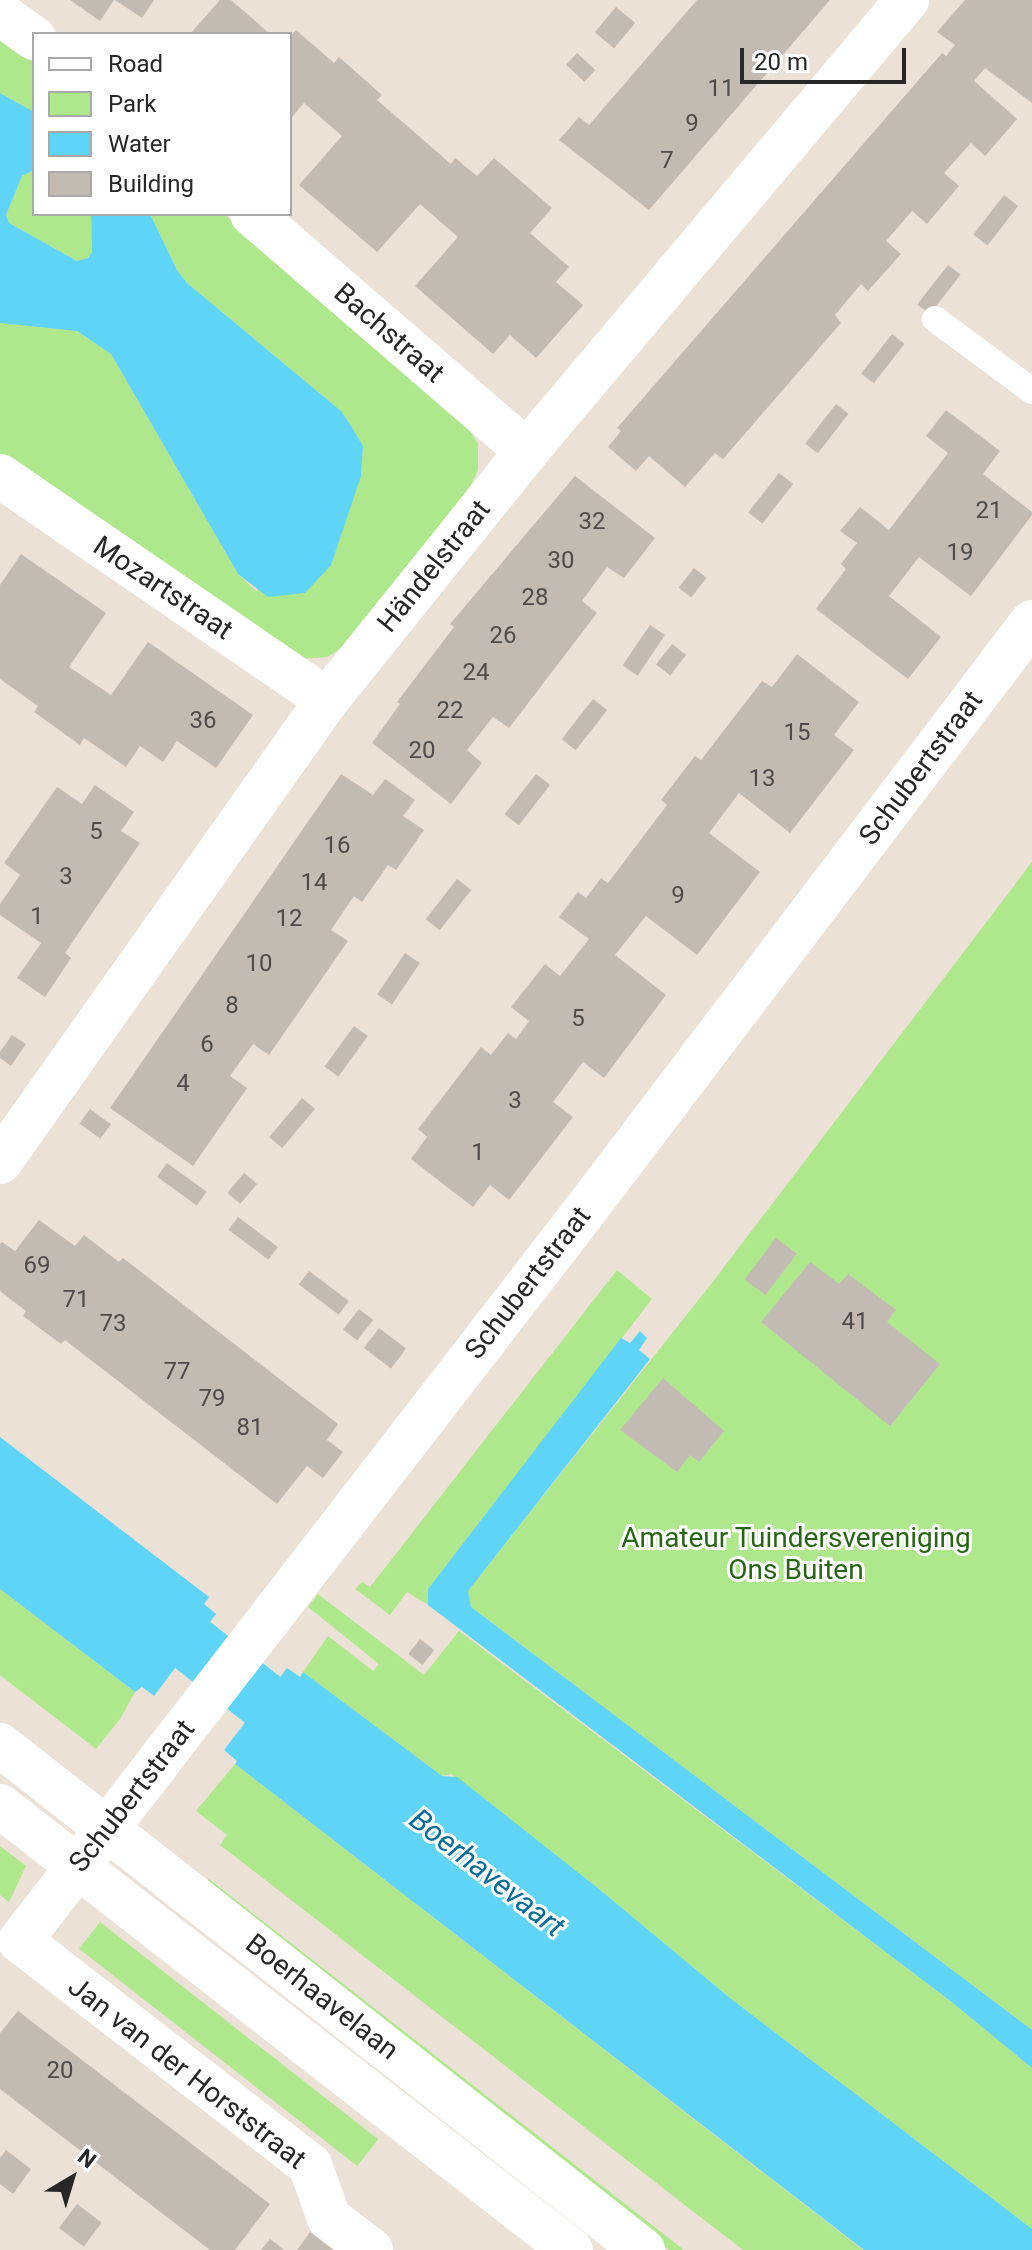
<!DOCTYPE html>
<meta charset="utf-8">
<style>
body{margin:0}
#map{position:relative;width:1032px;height:2250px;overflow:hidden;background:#ebe1d6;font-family:Roboto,sans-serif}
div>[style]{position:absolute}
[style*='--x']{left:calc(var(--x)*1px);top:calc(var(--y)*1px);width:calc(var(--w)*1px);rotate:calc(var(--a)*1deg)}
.green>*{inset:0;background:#afe78d;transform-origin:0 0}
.water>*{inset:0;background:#5fd4f7}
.canal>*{height:58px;margin:-29px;padding:0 29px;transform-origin:29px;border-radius:29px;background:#5fd4f7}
.building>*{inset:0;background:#c2bbb3;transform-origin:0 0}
.lane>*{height:26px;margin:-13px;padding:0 13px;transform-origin:13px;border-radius:13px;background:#fff}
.street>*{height:44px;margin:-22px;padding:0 22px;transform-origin:22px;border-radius:22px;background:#fff}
.secondary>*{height:44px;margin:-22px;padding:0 22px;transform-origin:22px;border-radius:22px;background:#fff}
span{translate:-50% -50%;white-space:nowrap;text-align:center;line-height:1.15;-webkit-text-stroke:6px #fff;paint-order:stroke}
.number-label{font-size:24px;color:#4e4c4a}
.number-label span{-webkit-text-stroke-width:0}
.street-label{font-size:28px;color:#272727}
.park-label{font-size:28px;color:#276713}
.water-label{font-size:30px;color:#036e9e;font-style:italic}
.legend{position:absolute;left:32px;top:32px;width:260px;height:184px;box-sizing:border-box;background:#fff;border:2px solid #a9a9a9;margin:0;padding:10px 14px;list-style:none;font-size:24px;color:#272727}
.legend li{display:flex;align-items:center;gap:16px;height:40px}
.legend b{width:40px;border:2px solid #a9a9a9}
.north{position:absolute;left:32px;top:2138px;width:80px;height:80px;-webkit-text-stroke:6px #fff;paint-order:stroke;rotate:38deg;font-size:22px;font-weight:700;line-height:32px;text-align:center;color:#272727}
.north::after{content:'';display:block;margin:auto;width:28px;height:36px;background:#272727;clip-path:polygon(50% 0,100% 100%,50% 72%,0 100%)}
.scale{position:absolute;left:740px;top:48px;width:166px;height:36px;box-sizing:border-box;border:4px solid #272727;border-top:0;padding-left:10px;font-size:24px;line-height:28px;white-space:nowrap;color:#272727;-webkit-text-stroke:6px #fff;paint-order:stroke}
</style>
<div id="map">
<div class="green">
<div style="clip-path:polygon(0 37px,34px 61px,34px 112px,0 93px)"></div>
<div style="clip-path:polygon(34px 170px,34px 214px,91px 214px,92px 252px,88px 258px,77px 261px,9px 223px,6px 215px,22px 176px)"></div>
<div style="clip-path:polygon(150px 214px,224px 214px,464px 421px,478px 444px,478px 470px,471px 485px,347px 645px,327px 657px,300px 659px,0 455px,0 323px,77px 331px,111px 354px,238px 574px,256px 591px,361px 476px,363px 446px,341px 411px,187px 283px,177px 270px)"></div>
<div style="clip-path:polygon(1032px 862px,1032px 2030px,471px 1607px,467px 1592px,715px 1279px)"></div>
<div style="clip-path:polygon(617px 1270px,652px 1299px,428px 1589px,428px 1605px,407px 1592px,390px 1615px,355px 1589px,362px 1582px,370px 1587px)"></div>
<div style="clip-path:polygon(0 1589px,135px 1692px,120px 1719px,96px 1749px,0 1675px)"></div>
<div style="clip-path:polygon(318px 1594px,424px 1675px,459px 1631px,949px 2000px,1032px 2068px,1032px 2229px,730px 1998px,599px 1889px,451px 1774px,442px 1776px,303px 1672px,328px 1636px,373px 1671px,379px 1664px,308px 1607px)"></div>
<div style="clip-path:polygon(235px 1764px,863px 2250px,864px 2250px,743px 2250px,220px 1845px,227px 1835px,196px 1811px)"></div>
<div style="clip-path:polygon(0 1846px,26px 1866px,9px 1902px,0 1895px)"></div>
<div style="left:209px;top:1879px;width:601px;height:9px;rotate:38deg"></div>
<div style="left:100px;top:1922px;width:353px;height:34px;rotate:38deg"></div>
</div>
<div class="water">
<div style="clip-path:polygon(0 93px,34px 112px,34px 170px,22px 176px,6px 215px,9px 223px,77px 261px,88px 258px,92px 252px,91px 214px,150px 214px,177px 270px,187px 283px,341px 411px,351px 426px,363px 446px,361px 476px,331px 565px,305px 593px,268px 597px,238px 574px,111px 354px,77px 331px,0 323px)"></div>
<div style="clip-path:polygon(640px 1331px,647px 1338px,639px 1350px,650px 1359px,468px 1591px,471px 1607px,1032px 2030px,1032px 2068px,949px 2000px,428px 1605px,428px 1589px,621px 1338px,630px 1343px)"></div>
<div style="clip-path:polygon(0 1437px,209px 1597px,204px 1604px,216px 1614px,154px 1696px,142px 1687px,135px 1692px,0 1589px)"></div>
<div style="clip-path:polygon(287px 1668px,300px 1677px,303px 1672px,442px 1776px,457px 1777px,599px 1889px,730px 1998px,1032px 2229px,1032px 2250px,864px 2250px,235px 1764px,237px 1761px,224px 1750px)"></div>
</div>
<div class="canal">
<div style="--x:129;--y:1595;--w:246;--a:38.1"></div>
</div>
<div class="building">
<div style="clip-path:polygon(70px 0,114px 0,100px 21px)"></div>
<div style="clip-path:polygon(115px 0,154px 0,142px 18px)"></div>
<div style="clip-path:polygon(220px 0,231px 0,270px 34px,190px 34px)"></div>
<div style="clip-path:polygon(697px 0,830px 0,649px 210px,559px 140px,579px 117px,589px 125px)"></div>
<div style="clip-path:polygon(965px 0,1032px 0,1032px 103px,985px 68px,974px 81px,1017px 119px,985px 156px,971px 143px,944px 173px,959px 186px,927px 224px,912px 211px,886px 241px,901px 254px,868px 291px,861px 284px,835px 315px,841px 323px,723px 459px,715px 453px,685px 487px,649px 456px,636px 471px,608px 447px,621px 431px,617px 428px,942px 53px,946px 56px,955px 45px,937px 32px)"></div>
<div style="left:616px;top:7px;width:25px;height:33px;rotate:40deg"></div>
<div style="clip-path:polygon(296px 30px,334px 63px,339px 57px,382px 95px,377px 100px,451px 164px,455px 158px,477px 176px,494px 158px,552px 208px,530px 233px,569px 267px,556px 282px,583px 305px,536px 358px,510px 335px,493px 354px,415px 286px,458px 237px,420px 204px,377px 252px,299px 185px,342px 136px,304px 103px,290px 119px,290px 37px)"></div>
<div style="left:577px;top:53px;width:25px;height:16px;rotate:43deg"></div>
<div style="left:1004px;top:195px;width:18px;height:50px;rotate:38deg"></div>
<div style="left:948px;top:265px;width:16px;height:50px;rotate:38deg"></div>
<div style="left:892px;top:334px;width:16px;height:50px;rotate:38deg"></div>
<div style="left:836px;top:404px;width:16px;height:50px;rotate:38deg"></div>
<div style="clip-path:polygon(946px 410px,1000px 451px,983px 474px,1032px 512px,1032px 515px,971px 596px,919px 557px,889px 596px,941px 637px,908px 679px,816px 609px,846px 569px,841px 564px,857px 543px,840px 531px,860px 507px,889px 530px,948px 453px,926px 436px)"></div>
<div style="left:779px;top:473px;width:18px;height:50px;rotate:38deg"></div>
<div style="clip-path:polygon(575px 476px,655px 538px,624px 578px,607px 567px,582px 601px,597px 613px,509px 728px,493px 717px,467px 750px,482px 763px,451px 804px,372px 743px,400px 704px,397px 702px,454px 627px,450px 624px)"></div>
<div style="clip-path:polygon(21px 554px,106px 613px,69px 667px,111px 695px,148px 642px,253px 715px,216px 768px,177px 741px,163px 762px,140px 746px,126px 767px,84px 738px,80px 745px,34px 712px,38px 706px,0 679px,0 585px)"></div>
<div style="left:694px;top:568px;width:16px;height:25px;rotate:38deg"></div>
<div style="left:650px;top:625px;width:18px;height:49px;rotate:34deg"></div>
<div style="left:672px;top:644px;width:18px;height:26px;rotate:38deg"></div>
<div style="clip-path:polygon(797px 654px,859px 702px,834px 735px,854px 750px,790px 833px,739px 793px,709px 833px,760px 872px,697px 955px,646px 916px,615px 955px,666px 995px,604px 1078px,583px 1062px,553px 1102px,573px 1117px,509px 1200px,490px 1185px,473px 1207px,411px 1159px,427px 1137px,418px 1129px,481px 1047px,491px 1055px,508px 1033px,516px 1039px,529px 1021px,511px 1007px,545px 964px,560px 976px,589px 939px,559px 917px,578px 892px,586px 898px,601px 878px,608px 883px,667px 805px,661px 800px,695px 756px,701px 760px,762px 681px,772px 687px)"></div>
<div style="left:593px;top:699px;width:18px;height:51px;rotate:38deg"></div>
<div style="clip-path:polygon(341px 774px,373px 795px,385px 779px,415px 800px,403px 816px,424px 830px,396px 870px,388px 865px,362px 902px,354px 896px,331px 930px,348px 941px,269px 1055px,253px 1044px,230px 1076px,247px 1088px,193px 1166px,110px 1108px)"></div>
<div style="left:536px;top:774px;width:18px;height:51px;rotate:38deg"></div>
<div style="clip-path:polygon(95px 785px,134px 812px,121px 831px,140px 843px,65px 953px,71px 958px,45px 997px,17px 978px,41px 943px,0 915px,0 904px,20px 875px,4px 863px,57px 787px,82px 804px)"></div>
<div style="left:457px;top:879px;width:18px;height:51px;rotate:38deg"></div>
<div style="left:405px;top:953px;width:18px;height:50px;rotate:34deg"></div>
<div style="left:354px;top:1026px;width:17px;height:50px;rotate:36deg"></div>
<div style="clip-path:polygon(12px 1035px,26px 1044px,11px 1066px,0 1058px,0 1052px)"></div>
<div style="left:302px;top:1098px;width:17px;height:51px;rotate:40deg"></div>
<div style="left:90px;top:1109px;width:26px;height:18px;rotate:36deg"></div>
<div style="left:167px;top:1163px;width:49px;height:17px;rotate:36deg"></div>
<div style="left:244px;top:1173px;width:17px;height:26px;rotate:40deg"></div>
<div style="left:238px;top:1217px;width:50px;height:16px;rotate:37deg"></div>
<div style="clip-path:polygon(39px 1220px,75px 1246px,84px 1235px,119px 1262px,123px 1258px,338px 1424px,327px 1440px,343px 1452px,323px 1478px,307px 1466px,277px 1504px,65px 1340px,61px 1344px,23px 1316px,26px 1311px,0 1291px,0 1244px,2px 1242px,15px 1251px)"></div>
<div style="left:776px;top:1238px;width:26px;height:52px;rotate:37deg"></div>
<div style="clip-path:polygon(810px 1262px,839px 1284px,848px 1274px,896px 1310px,887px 1322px,940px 1364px,890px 1426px,761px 1322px)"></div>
<div style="left:309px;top:1271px;width:50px;height:17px;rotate:37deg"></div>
<div style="left:359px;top:1309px;width:18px;height:26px;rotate:38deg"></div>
<div style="left:379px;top:1328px;width:34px;height:25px;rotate:37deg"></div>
<div style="clip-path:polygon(663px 1378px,724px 1431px,699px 1462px,690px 1455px,677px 1472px,620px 1430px)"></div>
<div style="left:420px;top:1639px;width:18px;height:19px;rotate:38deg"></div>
<div style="clip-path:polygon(18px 2011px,270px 2204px,235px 2250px,210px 2250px,0 2089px,0 2033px)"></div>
<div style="clip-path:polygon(6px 2150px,31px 2169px,13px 2194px,0 2184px,0 2158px)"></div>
<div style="left:77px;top:2204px;width:31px;height:30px;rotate:37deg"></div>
<div style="clip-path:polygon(310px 2232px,327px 2245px,333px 2250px,297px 2250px)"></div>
<div style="clip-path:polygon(270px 2239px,284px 2250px,261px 2250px)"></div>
</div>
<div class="lane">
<div style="--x:935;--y:319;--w:121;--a:36.6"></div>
</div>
<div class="street">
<div style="--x:0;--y:14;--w:42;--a:35.2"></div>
<div style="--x:252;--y:214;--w:363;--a:40.8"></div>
<div style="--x:0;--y:476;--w:396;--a:34.4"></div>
<div style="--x:0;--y:1162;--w:566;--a:-54.71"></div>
<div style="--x:327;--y:700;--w:319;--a:-51.2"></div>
<div style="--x:527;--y:451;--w:590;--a:-49.88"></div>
<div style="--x:20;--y:1941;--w:915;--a:-52.28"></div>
<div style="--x:580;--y:1217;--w:747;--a:-52.78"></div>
<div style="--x:20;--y:1941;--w:366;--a:37.7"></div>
<div style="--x:310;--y:2165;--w:56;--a:70.3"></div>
<div style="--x:329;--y:2218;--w:53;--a:37.3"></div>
</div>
<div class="secondary">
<div style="--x:0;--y:1745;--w:818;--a:38.15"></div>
<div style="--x:0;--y:1806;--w:723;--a:37.87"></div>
</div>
<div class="number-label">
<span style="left:721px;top:89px">11</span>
<span style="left:692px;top:124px">9</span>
<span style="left:667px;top:161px">7</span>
<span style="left:989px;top:511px">21</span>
<span style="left:592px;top:522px">32</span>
<span style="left:960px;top:553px">19</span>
<span style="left:561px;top:561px">30</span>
<span style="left:535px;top:598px">28</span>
<span style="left:503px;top:636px">26</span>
<span style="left:476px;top:673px">24</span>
<span style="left:450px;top:711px">22</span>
<span style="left:203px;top:721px">36</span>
<span style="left:797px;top:733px">15</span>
<span style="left:422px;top:751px">20</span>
<span style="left:762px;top:779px">13</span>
<span style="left:96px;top:832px">5</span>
<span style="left:337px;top:846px">16</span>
<span style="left:66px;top:877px">3</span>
<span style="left:314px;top:883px">14</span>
<span style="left:678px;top:896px">9</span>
<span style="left:37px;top:917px">1</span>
<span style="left:289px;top:919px">12</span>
<span style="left:259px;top:964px">10</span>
<span style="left:232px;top:1006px">8</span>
<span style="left:578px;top:1019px">5</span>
<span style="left:207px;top:1045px">6</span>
<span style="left:183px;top:1084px">4</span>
<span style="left:515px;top:1101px">3</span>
<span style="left:478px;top:1153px">1</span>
<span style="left:37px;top:1266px">69</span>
<span style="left:76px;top:1300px">71</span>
<span style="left:855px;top:1322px">41</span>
<span style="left:113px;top:1324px">73</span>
<span style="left:177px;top:1372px">77</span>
<span style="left:212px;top:1399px">79</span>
<span style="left:250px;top:1428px">81</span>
<span style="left:60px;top:2071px">20</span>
</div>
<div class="street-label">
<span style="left:389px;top:333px;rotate:41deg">Bachstraat</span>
<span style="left:434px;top:566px;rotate:-51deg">Händelstraat</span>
<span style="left:163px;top:588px;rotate:34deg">Mozartstraat</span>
<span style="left:921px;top:768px;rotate:-53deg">Schubertstraat</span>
<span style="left:528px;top:1283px;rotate:-52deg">Schubertstraat</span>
<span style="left:132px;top:1796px;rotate:-52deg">Schubertstraat</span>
<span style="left:322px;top:1997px;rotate:38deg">Boerhaavelaan</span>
<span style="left:187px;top:2073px;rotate:38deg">Jan van der Horststraat</span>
</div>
<div class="park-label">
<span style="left:796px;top:1554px">Amateur Tuindersvereniging<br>Ons Buiten</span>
</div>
<div class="water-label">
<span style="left:487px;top:1873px;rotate:38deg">Boerhavevaart</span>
</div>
<ul class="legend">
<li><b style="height:10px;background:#fff"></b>Road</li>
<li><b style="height:22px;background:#afe78d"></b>Park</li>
<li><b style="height:22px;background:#5fd4f7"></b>Water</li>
<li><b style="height:22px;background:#c2bbb3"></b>Building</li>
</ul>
<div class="north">N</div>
<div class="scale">20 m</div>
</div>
